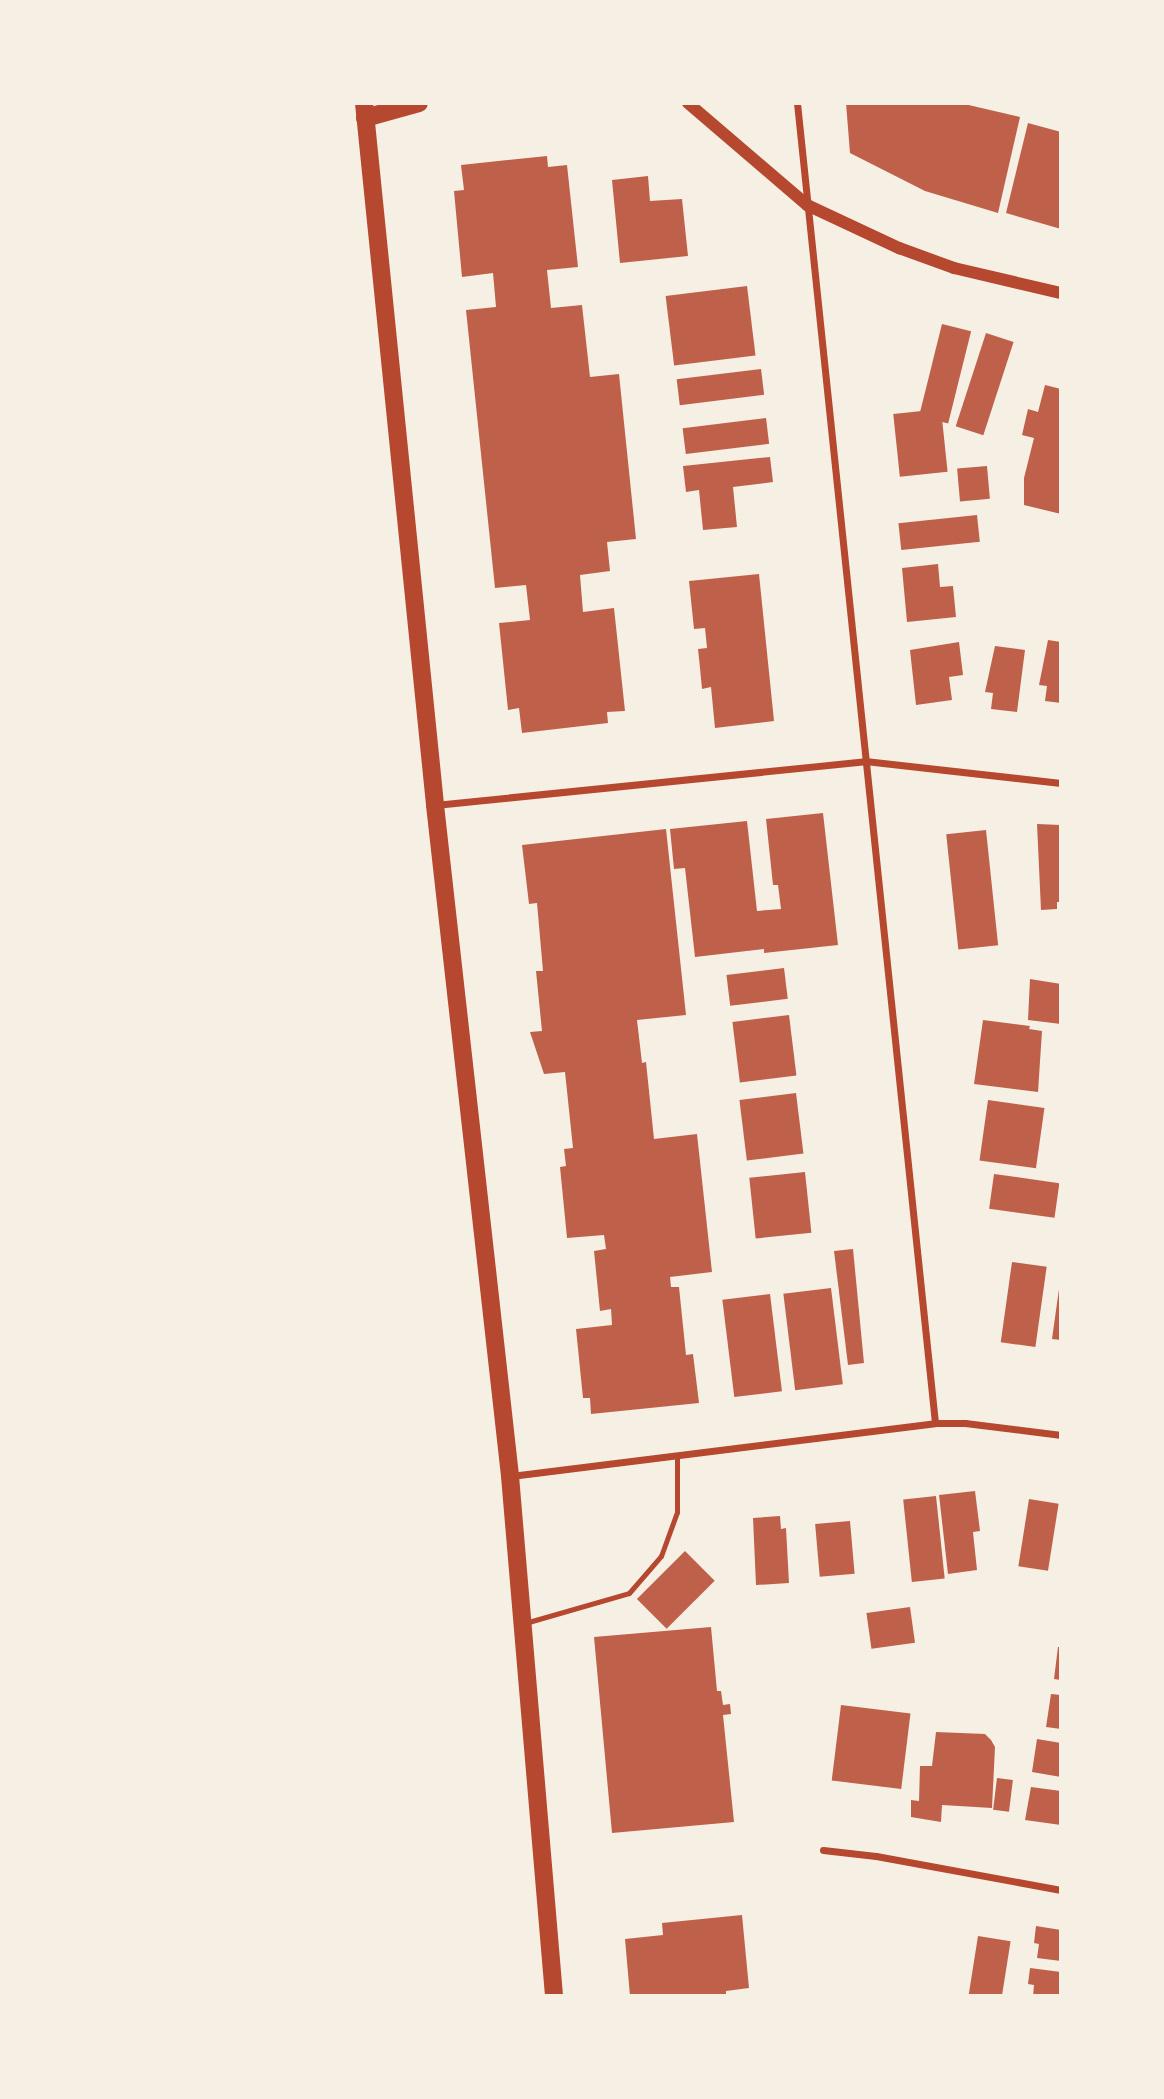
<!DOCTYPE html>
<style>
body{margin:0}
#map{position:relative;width:1164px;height:2099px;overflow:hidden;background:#f6efe4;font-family:"Space Grotesk",sans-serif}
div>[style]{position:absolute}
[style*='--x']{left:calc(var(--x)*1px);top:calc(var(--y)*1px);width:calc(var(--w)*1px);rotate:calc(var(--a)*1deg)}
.building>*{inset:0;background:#bf614a;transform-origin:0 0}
.service>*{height:5px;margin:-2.5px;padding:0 2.5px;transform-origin:2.5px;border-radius:2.5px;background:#b5482f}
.minor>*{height:7px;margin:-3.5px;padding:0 3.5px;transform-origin:3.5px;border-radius:3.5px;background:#b5482f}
.tertiary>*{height:12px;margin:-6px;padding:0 6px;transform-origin:6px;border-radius:6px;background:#b5482f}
.primary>*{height:18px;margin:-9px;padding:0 9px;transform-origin:9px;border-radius:9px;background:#b5482f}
span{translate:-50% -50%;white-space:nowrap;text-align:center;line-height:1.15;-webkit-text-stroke:7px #f6efe4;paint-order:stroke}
.frame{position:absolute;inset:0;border:105px solid #f6efe4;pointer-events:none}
</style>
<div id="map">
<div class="building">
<div style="clip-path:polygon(846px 103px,960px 103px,1020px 117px,998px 213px,925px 191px,850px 153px)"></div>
<div style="clip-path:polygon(1028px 123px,1061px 132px,1061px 229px,1006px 213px)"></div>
<div style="clip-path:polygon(547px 156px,548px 167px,567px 165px,578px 267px,547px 270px,551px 308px,582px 305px,590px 377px,619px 374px,636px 539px,607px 542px,610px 571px,580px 575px,583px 612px,614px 608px,625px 711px,607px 712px,608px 723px,522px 733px,519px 708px,508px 710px,499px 623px,530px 620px,526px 585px,495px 588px,466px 310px,496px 307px,493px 273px,462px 277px,454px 191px,464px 190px,461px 165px)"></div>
<div style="clip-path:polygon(648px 176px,650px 201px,682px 199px,688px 256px,620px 263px,612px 180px)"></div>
<div style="left:747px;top:286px;width:70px;height:82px;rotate:83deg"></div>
<div style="left:942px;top:324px;width:30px;height:95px;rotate:14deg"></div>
<div style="left:986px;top:333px;width:29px;height:98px;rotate:18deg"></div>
<div style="left:761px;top:369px;width:26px;height:85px;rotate:83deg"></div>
<div style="clip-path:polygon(1045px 385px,1061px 389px,1061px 514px,1024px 505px,1024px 478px,1034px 438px,1022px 435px,1028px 409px,1038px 412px)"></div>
<div style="left:941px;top:409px;width:63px;height:48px;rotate:84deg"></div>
<div style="left:766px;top:418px;width:26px;height:84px;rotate:83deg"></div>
<div style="clip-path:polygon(770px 457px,773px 482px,733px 487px,737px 527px,703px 530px,699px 490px,686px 492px,683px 466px)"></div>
<div style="left:987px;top:466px;width:33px;height:30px;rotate:85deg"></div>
<div style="left:977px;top:515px;width:27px;height:79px;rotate:84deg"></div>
<div style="clip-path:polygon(938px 564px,940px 587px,953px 586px,956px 617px,907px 622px,902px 568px)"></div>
<div style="clip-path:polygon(759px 574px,774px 721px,715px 728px,711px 687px,702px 689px,700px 668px,698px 649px,707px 648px,705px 628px,694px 629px,689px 581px)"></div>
<div style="clip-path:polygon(1048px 640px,1061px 642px,1061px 703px,1045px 701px,1047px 686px,1039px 685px)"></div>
<div style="clip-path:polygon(959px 642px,963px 675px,949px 677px,952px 700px,916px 705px,910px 650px)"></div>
<div style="clip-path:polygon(995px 646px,1025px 650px,1017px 712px,991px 709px,993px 693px,985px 692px)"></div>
<div style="clip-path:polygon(823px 813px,838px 945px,764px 953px,764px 949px,695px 957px,685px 868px,674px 869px,670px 829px,747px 821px,757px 911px,781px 909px,778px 885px,773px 885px,766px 819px)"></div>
<div style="clip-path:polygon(1037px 824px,1061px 825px,1061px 902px,1057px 902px,1057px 909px,1041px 910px)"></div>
<div style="clip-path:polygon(666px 829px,686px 1015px,637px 1020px,642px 1063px,646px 1062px,654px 1139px,697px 1134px,712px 1272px,670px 1277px,671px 1287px,679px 1287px,686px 1355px,693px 1354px,699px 1403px,591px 1414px,590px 1398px,583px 1398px,576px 1329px,612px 1325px,611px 1309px,600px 1311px,594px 1251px,606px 1249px,604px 1235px,567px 1238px,560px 1167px,566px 1166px,564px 1149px,573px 1148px,565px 1072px,544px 1074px,530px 1032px,542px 1031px,536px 971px,543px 971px,537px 903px,529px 904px,522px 845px)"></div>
<div style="left:986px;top:830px;width:116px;height:40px;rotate:84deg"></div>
<div style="left:784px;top:968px;width:31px;height:58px;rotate:83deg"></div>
<div style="clip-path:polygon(1030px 979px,1061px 984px,1061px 1024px,1028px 1020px)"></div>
<div style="left:789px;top:1015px;width:61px;height:57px;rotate:83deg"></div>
<div style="clip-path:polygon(983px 1020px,1030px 1026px,1029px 1029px,1042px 1031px,1038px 1092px,974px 1084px)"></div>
<div style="left:796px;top:1093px;width:61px;height:57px;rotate:83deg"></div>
<div style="left:988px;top:1100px;width:57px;height:61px;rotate:8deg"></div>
<div style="left:805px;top:1172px;width:61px;height:56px;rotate:84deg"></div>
<div style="left:994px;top:1174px;width:66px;height:35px;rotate:8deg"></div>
<div style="clip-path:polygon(853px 1249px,864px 1363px,848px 1365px,834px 1251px)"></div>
<div style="left:1012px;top:1262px;width:35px;height:81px;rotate:8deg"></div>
<div style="left:831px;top:1288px;width:97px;height:48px;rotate:83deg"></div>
<div style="clip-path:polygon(1059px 1289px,1061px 1290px,1061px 1340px,1052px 1339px)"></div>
<div style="left:770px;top:1294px;width:98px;height:48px;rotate:83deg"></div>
<div style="clip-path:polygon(975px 1491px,980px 1531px,973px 1532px,977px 1570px,948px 1574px,939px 1495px)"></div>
<div style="left:936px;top:1496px;width:83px;height:33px;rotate:84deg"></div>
<div style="left:1029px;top:1499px;width:30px;height:68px;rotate:9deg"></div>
<div style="clip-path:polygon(780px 1516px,781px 1529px,786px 1528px,789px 1583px,756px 1585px,753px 1518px)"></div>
<div style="left:850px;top:1521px;width:53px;height:35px;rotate:85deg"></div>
<div style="left:685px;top:1551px;width:42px;height:68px;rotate:45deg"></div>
<div style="left:910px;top:1607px;width:36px;height:44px;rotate:82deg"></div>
<div style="clip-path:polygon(711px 1627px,717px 1691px,721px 1691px,723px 1705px,730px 1704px,731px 1714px,723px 1715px,734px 1822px,612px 1833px,594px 1637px)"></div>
<div style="clip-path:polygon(1058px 1647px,1061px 1647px,1061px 1680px,1054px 1679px)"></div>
<div style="clip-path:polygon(1051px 1694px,1061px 1695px,1061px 1729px,1046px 1727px)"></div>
<div style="left:841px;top:1705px;width:70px;height:76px;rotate:7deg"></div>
<div style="clip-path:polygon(936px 1732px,985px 1734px,991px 1740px,995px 1747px,992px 1808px,942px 1805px,941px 1822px,911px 1817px,911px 1800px,919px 1801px,920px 1766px,932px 1766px)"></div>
<div style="clip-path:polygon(1037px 1739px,1061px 1743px,1061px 1777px,1032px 1772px)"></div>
<div style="left:997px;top:1778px;width:16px;height:32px;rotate:7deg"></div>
<div style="clip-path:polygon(1031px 1787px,1061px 1791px,1061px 1825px,1025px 1820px)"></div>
<div style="clip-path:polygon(742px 1915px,749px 1988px,726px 1991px,726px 1996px,630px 1996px,625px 1939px,663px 1935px,662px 1923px)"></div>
<div style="clip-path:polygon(1036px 1926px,1061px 1930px,1061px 1961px,1037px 1958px,1039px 1944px,1034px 1943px)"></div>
<div style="left:978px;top:1936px;width:33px;height:61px;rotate:9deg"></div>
<div style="clip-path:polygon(1030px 1968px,1061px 1972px,1061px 1996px,1033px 1996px,1034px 1985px,1028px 1984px)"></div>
</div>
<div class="service">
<div style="--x:525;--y:1623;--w:108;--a:-16.1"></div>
<div style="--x:629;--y:1593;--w:49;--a:-49.1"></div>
<div style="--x:661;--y:1556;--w:47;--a:-70"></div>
<div style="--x:677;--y:1512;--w:57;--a:-90"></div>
</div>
<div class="minor">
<div style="--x:797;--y:103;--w:1327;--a:84.03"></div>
<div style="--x:435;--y:805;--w:432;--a:-5.8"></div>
<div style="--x:865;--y:761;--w:197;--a:6.4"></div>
<div style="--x:511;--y:1476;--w:427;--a:-7.1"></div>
<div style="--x:935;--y:1423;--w:30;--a:0"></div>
<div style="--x:965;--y:1423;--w:97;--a:7.1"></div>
<div style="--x:823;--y:1850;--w:53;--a:6.5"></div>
<div style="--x:876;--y:1856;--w:188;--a:10.4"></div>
</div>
<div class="tertiary">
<div style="--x:688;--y:103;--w:157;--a:40.6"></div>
<div style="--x:807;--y:205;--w:102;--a:25.1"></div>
<div style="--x:899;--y:248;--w:59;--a:20"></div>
<div style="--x:954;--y:268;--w:110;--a:13.2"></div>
</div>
<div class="primary">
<div style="--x:364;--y:103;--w:706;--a:84.22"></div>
<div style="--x:435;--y:805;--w:675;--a:83.62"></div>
<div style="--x:510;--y:1476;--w:522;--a:85.16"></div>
<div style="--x:365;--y:118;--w:56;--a:-15.5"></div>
</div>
<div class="frame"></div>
</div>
